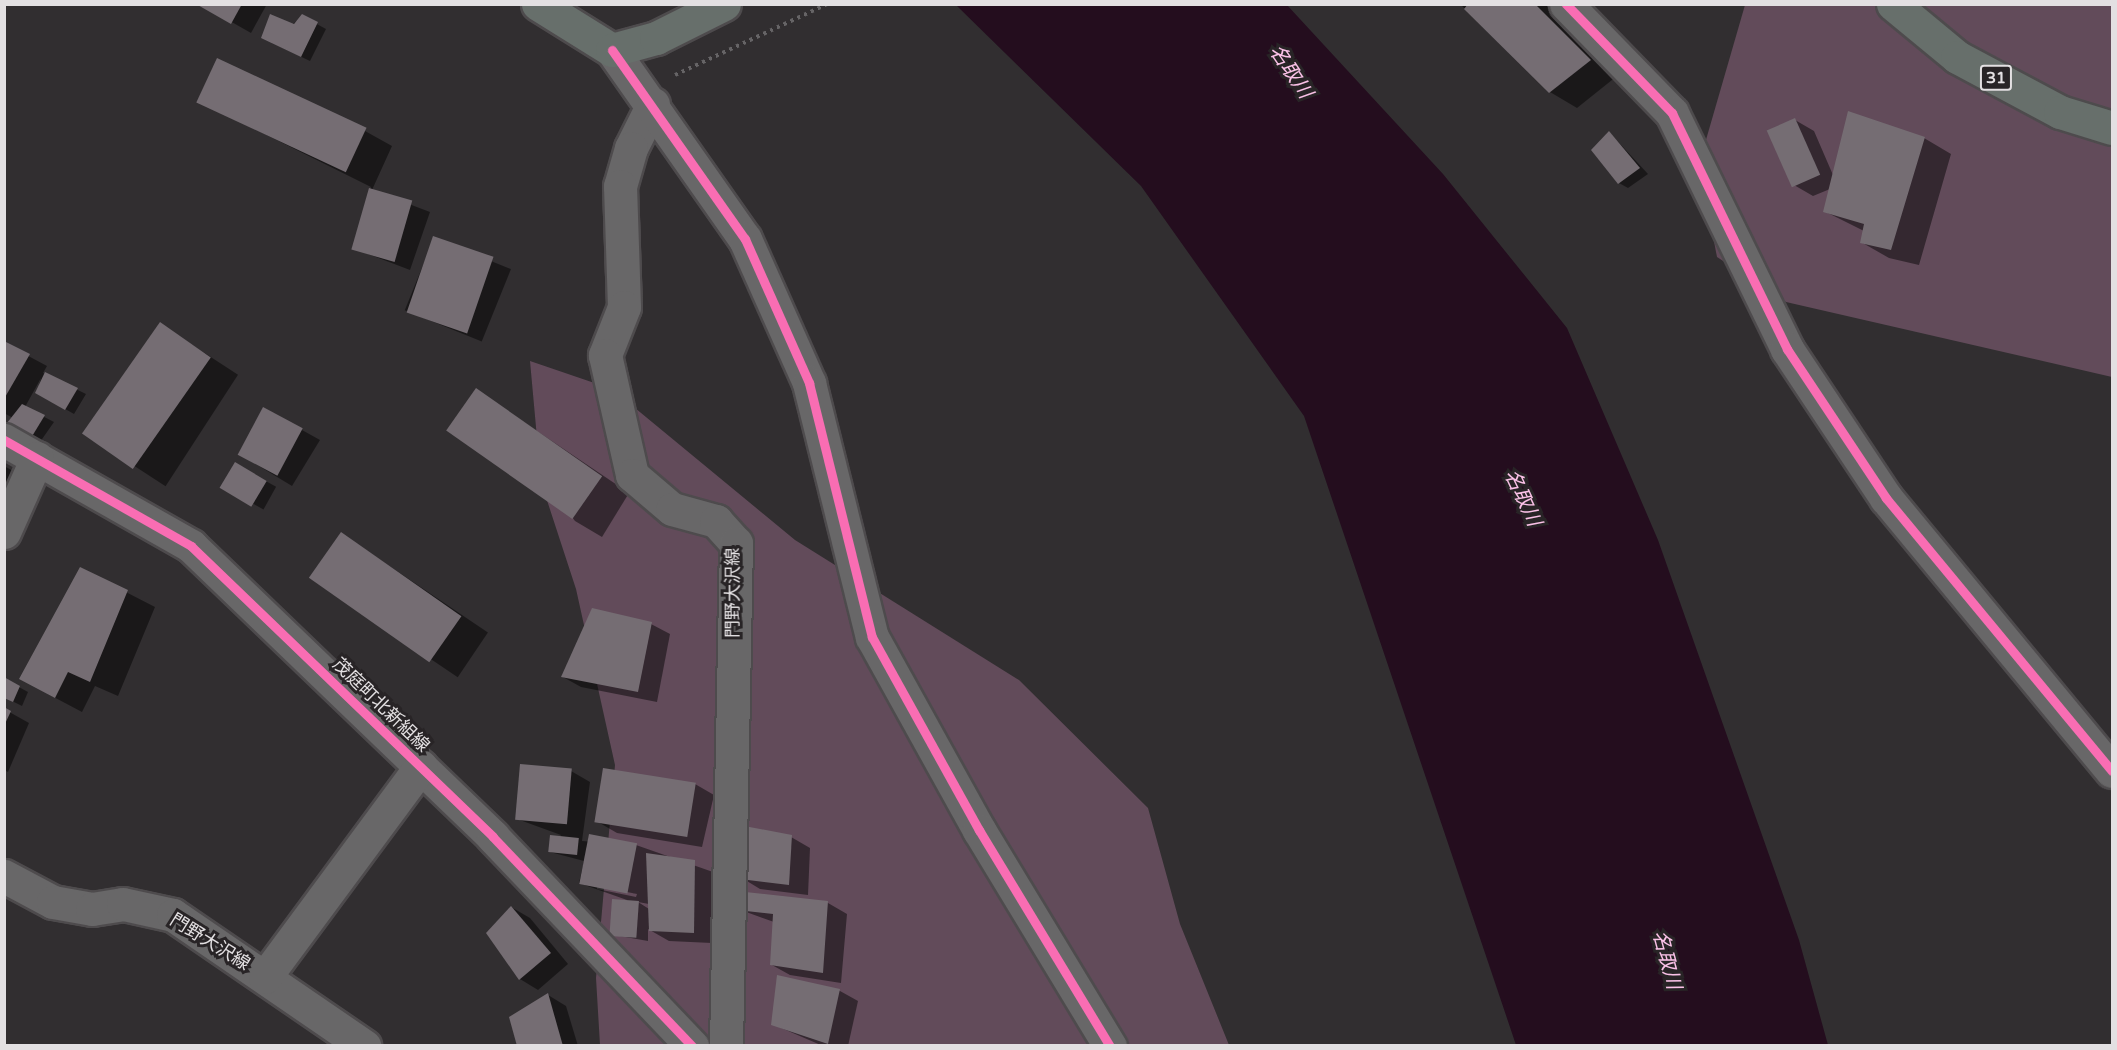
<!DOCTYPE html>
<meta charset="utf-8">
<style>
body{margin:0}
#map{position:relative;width:2117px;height:1050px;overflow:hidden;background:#312e30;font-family:"Varela Round","Noto Sans JP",sans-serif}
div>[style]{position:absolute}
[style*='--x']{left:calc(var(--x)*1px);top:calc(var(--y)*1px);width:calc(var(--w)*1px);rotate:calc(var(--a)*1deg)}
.green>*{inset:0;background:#624b5a}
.water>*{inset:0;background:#240d1e}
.shadow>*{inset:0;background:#0007;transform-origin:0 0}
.building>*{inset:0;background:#756d73;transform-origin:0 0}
.path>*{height:4px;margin-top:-2px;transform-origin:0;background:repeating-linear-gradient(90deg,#666466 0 3px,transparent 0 7.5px)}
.roads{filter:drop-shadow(2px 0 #4e4b4d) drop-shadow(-2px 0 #4e4b4d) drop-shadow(0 2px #4e4b4d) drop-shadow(0 -2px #4e4b4d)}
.minor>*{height:33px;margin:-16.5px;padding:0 16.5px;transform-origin:16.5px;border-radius:16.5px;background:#686768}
.tertiary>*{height:33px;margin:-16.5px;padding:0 16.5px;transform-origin:16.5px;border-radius:16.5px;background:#686768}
.primary>*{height:33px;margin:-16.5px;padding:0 16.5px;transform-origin:16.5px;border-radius:16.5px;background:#676f6b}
.cycleway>*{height:9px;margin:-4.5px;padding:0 4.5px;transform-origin:4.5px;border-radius:4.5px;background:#f96db3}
span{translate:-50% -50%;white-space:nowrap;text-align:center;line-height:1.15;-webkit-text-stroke:6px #282426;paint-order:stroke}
.shield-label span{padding:2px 4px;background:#282426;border:2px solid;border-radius:4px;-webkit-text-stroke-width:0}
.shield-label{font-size:16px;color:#e3e0e2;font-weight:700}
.street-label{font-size:18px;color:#e3e0e2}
.water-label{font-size:20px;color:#fac1e7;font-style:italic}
.frame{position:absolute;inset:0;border:6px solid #e3e0e2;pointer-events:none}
</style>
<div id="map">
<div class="green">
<div style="clip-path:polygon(1745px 5px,2112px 5px,2112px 377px,1786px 302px,1717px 257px,1699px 164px)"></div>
<div style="clip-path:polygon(530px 361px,612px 389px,795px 540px,1019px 680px,1148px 808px,1180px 924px,1229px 1045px,600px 1045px,596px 978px,615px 765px,576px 589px,541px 482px)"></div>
</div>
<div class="water">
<div style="clip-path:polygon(956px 5px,1287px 5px,1443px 174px,1567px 328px,1658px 540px,1799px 940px,1828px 1045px,1516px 1045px,1304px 416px,1141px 186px)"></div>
</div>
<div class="shadow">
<div style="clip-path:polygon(200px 4px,267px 4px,251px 33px)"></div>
<div style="clip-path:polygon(1460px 4px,1545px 4px,1617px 76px,1577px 108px,1550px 92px)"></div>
<div style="clip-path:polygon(302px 16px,326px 29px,310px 61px,272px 43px)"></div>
<div style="clip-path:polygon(198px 101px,365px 131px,392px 146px,372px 190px,430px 212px,410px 270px,355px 249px,371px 187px)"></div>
<div style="clip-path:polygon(1795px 120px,1814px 131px,1833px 175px,1924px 138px,1951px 154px,1919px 265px,1889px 258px,1861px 242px,1864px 231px,1824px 211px,1830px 189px,1813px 196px,1794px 185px)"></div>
<div style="clip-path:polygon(1610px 133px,1648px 174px,1628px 188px,1619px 183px)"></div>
<div style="left:434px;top:238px;width:83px;height:78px;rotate:22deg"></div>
<div style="left:160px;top:324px;width:93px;height:133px;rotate:33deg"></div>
<div style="clip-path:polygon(4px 343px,47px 366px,43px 373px,86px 394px,74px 414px,37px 393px,41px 378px,25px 407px,54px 422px,40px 442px,9px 423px,13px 418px,4px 413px)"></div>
<div style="clip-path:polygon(476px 390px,629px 493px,602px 537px,575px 521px)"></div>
<div style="clip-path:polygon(302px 430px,320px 440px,292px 486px,239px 454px)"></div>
<div style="left:235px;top:464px;width:47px;height:26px;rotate:29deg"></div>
<div style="clip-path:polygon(4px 466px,15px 472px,4px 493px)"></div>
<div style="left:342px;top:534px;width:176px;height:54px;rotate:34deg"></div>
<div style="clip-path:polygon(81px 569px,155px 607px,118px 696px,95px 686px,82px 712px,48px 694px)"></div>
<div style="clip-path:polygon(651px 624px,670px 634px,657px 702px,581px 687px,563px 677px)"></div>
<div style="clip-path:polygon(4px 679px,28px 692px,22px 706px,4px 697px)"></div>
<div style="clip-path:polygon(4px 709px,29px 723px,8px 772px,4px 770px)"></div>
<div style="clip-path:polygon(evenodd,571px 771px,590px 782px,582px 841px,636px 845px,713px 872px,712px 943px,669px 941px,648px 929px,648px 941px,614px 935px,627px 900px,579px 883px,584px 861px,550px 852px,561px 835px,517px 819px,571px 771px,597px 886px,637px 894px,636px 897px,597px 889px,597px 886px,571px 771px,638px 902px,649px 904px,649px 909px,638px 902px)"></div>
<div style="clip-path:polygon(695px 784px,714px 795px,702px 847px,617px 833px,598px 822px)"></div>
<div style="clip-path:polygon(791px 837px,810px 848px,808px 895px,760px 889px,742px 878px)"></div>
<div style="clip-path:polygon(738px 893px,828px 903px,847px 914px,841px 983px,790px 975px,772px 965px,774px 922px,738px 909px)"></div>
<div style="clip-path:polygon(511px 907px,530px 918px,568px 964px,538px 990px,520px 979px)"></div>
<div style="clip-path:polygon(778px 977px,840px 991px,858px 1001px,848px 1046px,823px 1046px,772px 1024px)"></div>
<div style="clip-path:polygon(548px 995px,566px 1006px,578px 1046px,519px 1046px)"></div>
</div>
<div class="building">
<div style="clip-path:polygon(196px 4px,242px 4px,231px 24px)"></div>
<div style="clip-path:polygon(1468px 4px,1535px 4px,1591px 60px,1549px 93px,1464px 9px)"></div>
<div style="clip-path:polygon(270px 14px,294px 24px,302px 14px,318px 22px,301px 57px,261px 38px)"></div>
<div style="left:217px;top:58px;width:165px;height:49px;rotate:25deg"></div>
<div style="clip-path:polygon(1848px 111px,1925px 137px,1891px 250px,1860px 243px,1864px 224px,1823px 212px)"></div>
<div style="left:1795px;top:118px;width:62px;height:31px;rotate:66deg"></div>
<div style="clip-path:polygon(1609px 131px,1640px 168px,1618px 184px,1591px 150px)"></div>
<div style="left:369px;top:188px;width:45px;height:64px;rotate:16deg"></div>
<div style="left:433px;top:236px;width:64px;height:81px;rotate:19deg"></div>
<div style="left:160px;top:322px;width:62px;height:136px;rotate:35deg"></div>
<div style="clip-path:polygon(4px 341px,30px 354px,4px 399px)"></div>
<div style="clip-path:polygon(45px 372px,78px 388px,65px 410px,35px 393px)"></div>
<div style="left:476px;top:388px;width:154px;height:52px;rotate:35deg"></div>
<div style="clip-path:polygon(22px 404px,45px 415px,31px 438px,7px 423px)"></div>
<div style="left:263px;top:407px;width:45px;height:54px;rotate:28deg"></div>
<div style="left:235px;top:462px;width:37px;height:30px;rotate:31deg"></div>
<div style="left:341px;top:532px;width:147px;height:56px;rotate:35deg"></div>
<div style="clip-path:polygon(80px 567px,128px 590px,90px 682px,68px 672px,55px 698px,19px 679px)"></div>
<div style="clip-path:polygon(592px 608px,652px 622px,638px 692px,561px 677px)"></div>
<div style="clip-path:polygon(4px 677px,20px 686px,13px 702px,4px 698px)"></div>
<div style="clip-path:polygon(4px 707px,11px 711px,4px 726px)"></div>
<div style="left:520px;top:764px;width:52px;height:56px;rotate:5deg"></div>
<div style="left:603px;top:768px;width:94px;height:55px;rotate:9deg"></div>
<div style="clip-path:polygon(739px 825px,792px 835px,789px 885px,740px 879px)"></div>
<div style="left:589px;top:834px;width:49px;height:51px;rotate:11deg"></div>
<div style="left:550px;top:835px;width:29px;height:17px;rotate:6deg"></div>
<div style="clip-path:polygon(646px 853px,695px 860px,694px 933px,649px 931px)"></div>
<div style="clip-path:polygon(736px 891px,828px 901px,823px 973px,770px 965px,773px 914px,737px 910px)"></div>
<div style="left:612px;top:899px;width:27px;height:37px;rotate:4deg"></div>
<div style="clip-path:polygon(511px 906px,551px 953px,519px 980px,486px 933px)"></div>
<div style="clip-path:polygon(777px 975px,840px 989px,828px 1044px,771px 1025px)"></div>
<div style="clip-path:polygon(548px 993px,563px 1046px,517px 1046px,509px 1017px)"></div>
</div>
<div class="path">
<div style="--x:675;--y:75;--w:168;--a:-25"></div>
</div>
<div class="roads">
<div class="minor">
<div style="--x:1566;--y:4;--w:152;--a:45.8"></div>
<div style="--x:1672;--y:113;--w:263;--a:64"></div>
<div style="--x:1787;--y:349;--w:179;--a:56.4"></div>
<div style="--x:1886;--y:498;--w:354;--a:50.4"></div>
<div style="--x:653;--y:104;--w:49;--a:116.6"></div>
<div style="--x:631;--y:148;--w:40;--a:106"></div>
<div style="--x:620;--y:186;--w:121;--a:88.1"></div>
<div style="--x:624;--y:307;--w:52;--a:111.6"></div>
<div style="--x:605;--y:355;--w:123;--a:77.3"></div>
<div style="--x:632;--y:475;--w:52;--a:40.4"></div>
<div style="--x:672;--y:509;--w:46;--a:15.3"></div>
<div style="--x:716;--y:521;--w:30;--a:48"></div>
<div style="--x:736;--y:543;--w:503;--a:91.14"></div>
<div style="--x:4;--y:440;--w:215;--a:29.5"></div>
<div style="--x:191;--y:546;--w:419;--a:43.9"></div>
<div style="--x:493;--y:837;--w:289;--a:46.4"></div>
<div style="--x:4;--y:532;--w:81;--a:-66"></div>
<div style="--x:4;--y:876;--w:55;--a:28"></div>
<div style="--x:53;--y:902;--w:40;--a:10"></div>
<div style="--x:92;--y:909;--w:31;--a:-9"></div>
<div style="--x:123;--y:904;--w:51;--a:12.4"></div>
<div style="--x:173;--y:915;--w:232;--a:34.4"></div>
<div style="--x:265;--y:977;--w:262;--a:-53.5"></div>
</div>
<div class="tertiary">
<div style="--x:612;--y:50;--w:231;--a:54.9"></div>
<div style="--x:745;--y:239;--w:158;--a:66"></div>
<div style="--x:809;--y:383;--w:262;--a:76.1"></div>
<div style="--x:872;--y:637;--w:221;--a:61"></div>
<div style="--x:979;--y:830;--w:253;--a:58.8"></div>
</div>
<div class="primary">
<div style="--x:538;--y:4;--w:87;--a:31.9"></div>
<div style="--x:612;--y:50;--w:46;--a:-15.3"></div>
<div style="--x:656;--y:38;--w:76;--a:-26.6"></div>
<div style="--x:1893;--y:4;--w:83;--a:39.6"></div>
<div style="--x:1957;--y:57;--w:117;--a:28.1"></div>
<div style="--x:2060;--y:112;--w:54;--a:17.1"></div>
</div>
</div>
<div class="cycleway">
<div style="--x:1566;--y:4;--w:152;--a:45.8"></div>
<div style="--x:1672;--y:113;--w:263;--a:64"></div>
<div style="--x:1787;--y:349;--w:179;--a:56.4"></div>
<div style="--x:1886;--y:498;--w:354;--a:50.4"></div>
<div style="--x:612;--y:50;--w:231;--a:54.9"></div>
<div style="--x:745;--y:239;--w:158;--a:66"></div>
<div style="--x:809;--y:383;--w:262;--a:76.1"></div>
<div style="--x:872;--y:637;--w:221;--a:61"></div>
<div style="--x:979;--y:830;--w:253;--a:58.8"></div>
<div style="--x:4;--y:440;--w:215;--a:29.5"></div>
<div style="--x:191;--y:546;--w:419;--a:43.9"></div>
<div style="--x:493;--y:837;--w:289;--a:46.4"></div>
</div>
<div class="shield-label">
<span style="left:1996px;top:78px">31</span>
</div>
<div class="street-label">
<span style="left:733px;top:593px;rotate:-90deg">門野大沢線</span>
<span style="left:381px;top:705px;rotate:44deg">茂庭町北新組線</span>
<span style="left:210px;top:942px;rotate:32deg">門野大沢線</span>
</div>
<div class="water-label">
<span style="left:1290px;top:72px;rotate:56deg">名取川</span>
<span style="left:1522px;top:498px;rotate:65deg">名取川</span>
<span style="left:1666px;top:960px;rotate:75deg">名取川</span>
</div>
<div class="frame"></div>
</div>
